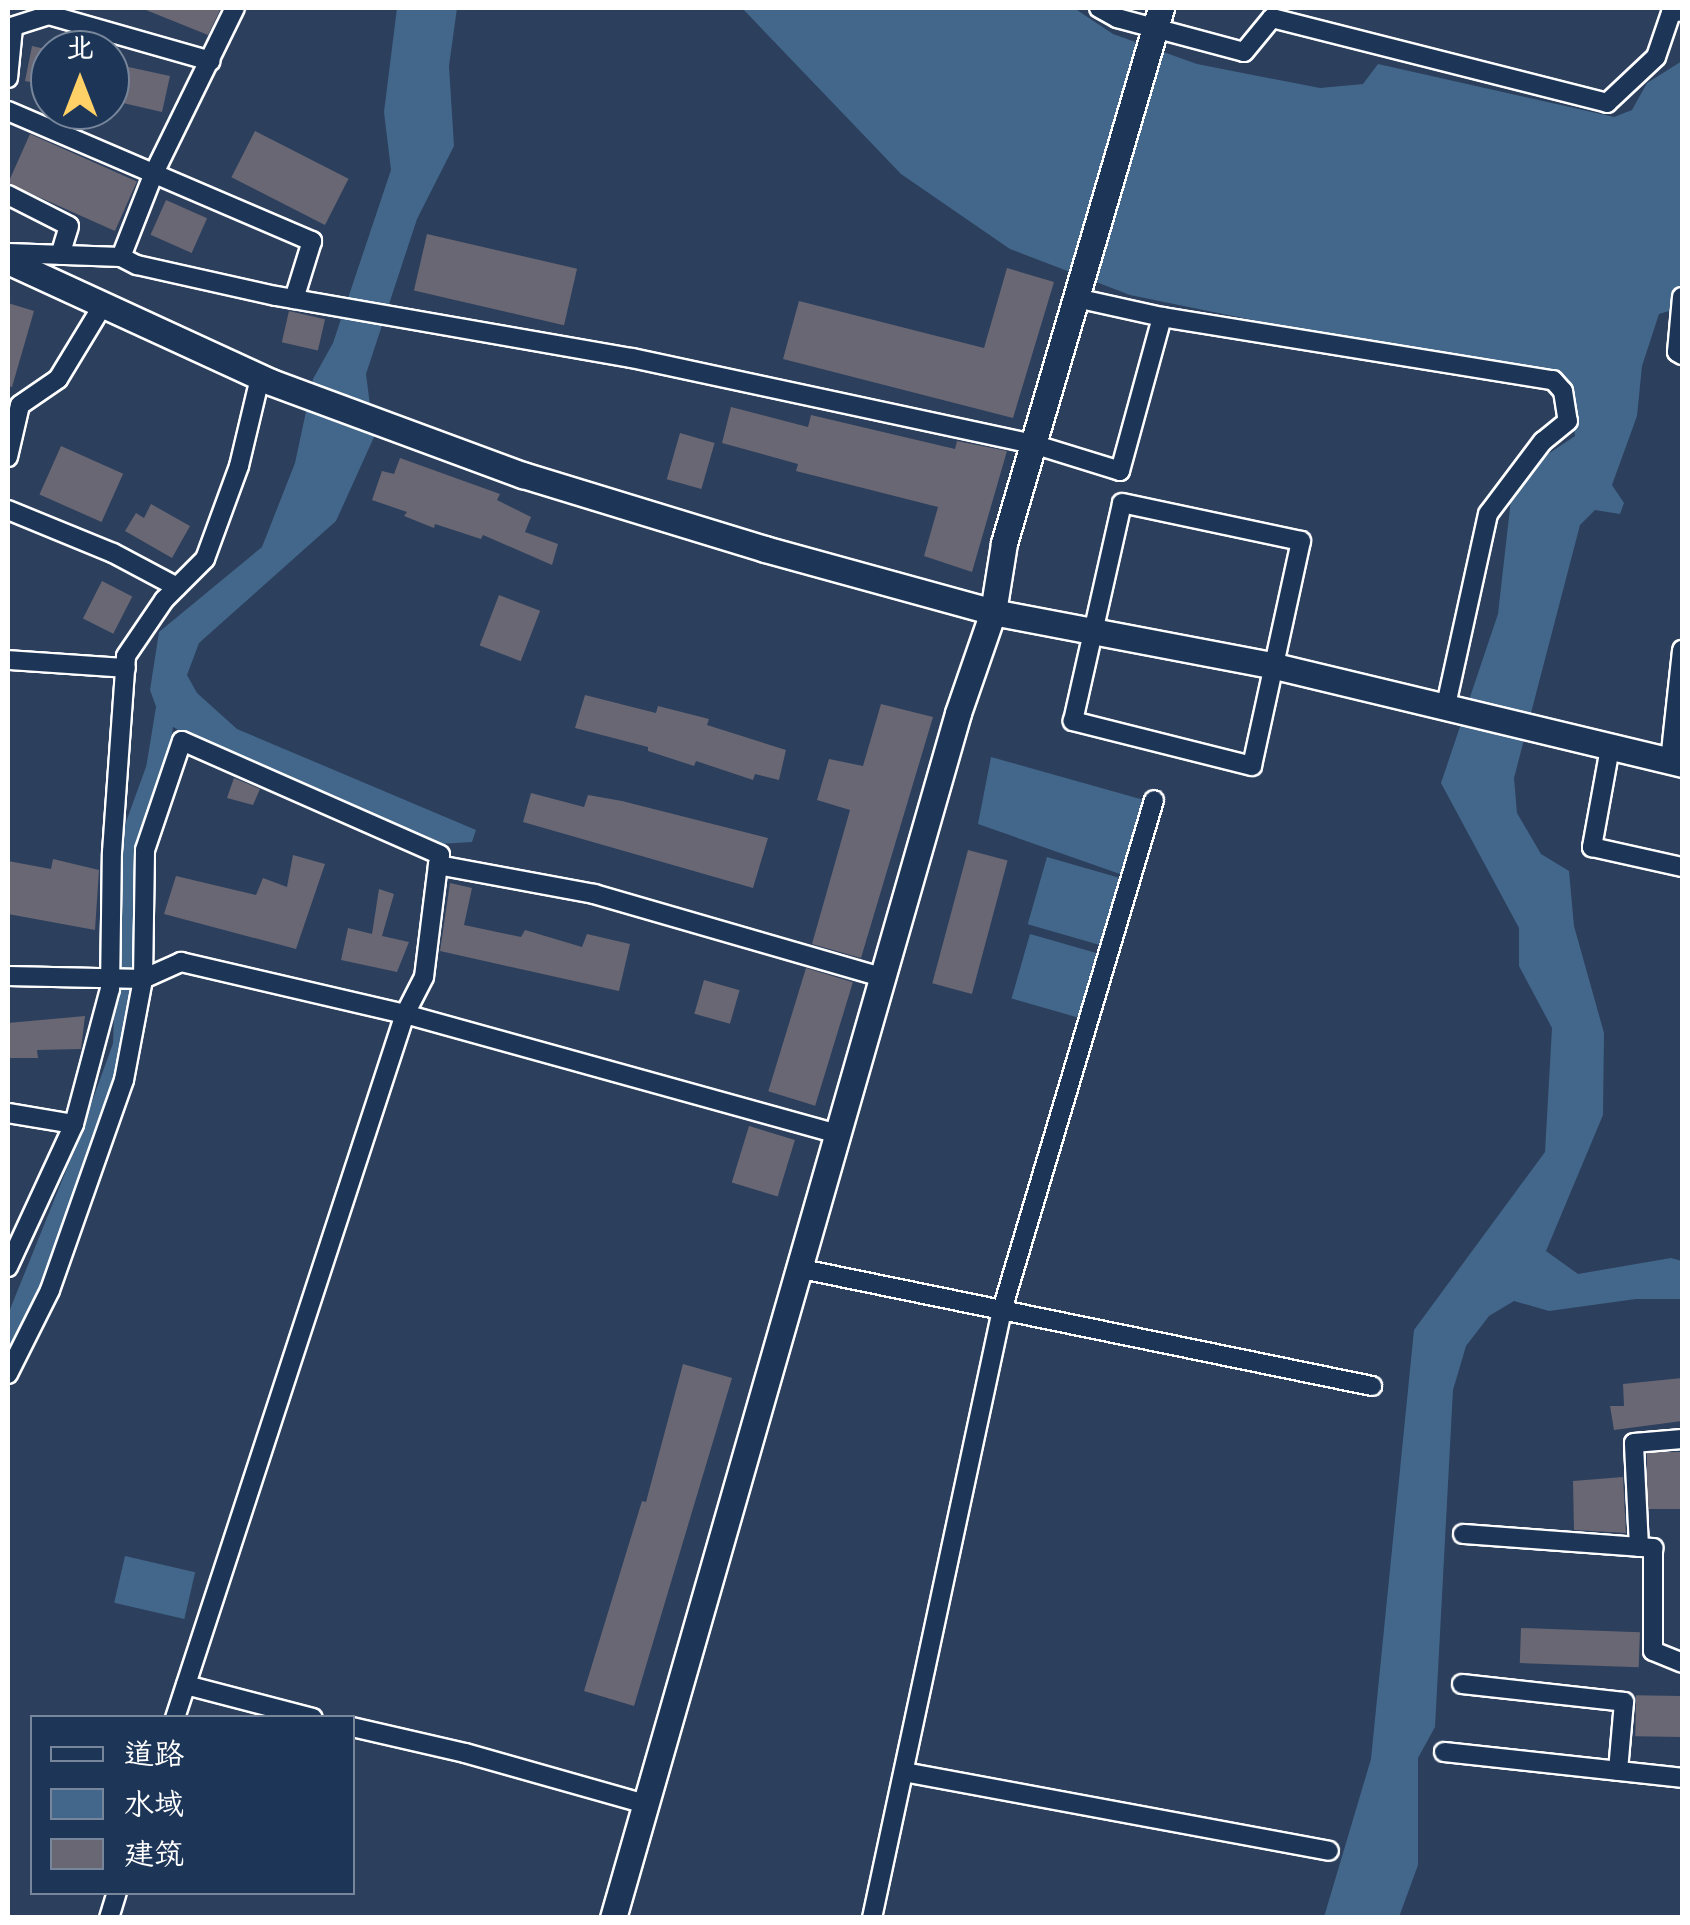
<!DOCTYPE html>
<meta charset="utf-8">
<style>
body{margin:0}
#map{position:relative;width:1690px;height:1925px;overflow:hidden;background:#2c3f5d;font-family:"Gochi Hand","LXGW WenKai TC",sans-serif}
div>[style]{position:absolute}
[style*='--x']{left:calc(var(--x)*1px);top:calc(var(--y)*1px);width:calc(var(--w)*1px);rotate:calc(var(--a)*1deg)}
.water>*{inset:0;background:#43678a;transform-origin:0 0}
.canal>*{height:20px;margin:-10px;padding:0 10px;transform-origin:10px;border-radius:10px;background:#43678a}
.building>*{inset:0;background:#696773;transform-origin:0 0}
.roads{filter:drop-shadow(2px 0 #fff) drop-shadow(-2px 0 #fff) drop-shadow(0 2px #fff) drop-shadow(0 -2px #fff)}
.street>*{height:18px;margin:-9px;padding:0 9px;transform-origin:9px;border-radius:9px;background:#1d3557}
.secondary>*{height:25px;margin:-12.5px;padding:0 12.5px;transform-origin:12.5px;border-radius:12.5px;background:#1d3557}
span{translate:-50% -50%;white-space:nowrap;text-align:center;line-height:1.15;-webkit-text-stroke:10px #1d3557;paint-order:stroke}
.frame{position:absolute;inset:0;border:10px solid #fff;pointer-events:none}
.legend{position:absolute;left:30px;top:1715px;width:325px;height:180px;box-sizing:border-box;background:#1d3557;border:2px solid #77869a;margin:0;padding:12px 18px;list-style:none;font-size:30px;color:#fff}
.legend li{display:flex;align-items:center;gap:20px;height:50px}
.legend b{width:50px;border:2px solid #77869a}
.north{position:absolute;left:30px;top:30px;width:100px;height:100px;box-sizing:border-box;background:#1d3557;border:2px solid #77869a;border-radius:50%;rotate:0deg;font-size:28px;font-weight:700;line-height:40px;text-align:center;color:#fff}
.north::after{content:'';display:block;margin:auto;width:35px;height:45px;background:#ffd166;clip-path:polygon(50% 0,100% 100%,50% 72%,0 100%)}
</style>
<div id="map">
<div class="water">
<div style="clip-path:polygon(397px 8px,457px 8px,449px 66px,454px 146px,417px 219px,366px 374px,374px 437px,336px 521px,199px 643px,187px 675px,197px 693px,237px 729px,476px 830px,472px 842px,440px 844px,182px 732px,161px 720px,150px 690px,159px 632px,262px 547px,295px 463px,313px 379px,333px 343px,391px 170px,384px 112px)"></div>
<div style="clip-path:polygon(742px 8px,1074px 8px,1113px 34px,1197px 64px,1320px 88px,1363px 84px,1378px 64px,1614px 117px,1632px 110px,1647px 83px,1682px 61px,1682px 307px,1659px 314px,1642px 366px,1637px 416px,1612px 485px,1624px 503px,1620px 514px,1595px 510px,1580px 525px,1514px 778px,1517px 813px,1541px 854px,1569px 871px,1574px 926px,1604px 1033px,1603px 1115px,1546px 1251px,1578px 1274px,1671px 1258px,1682px 1261px,1682px 1299px,1636px 1299px,1549px 1311px,1514px 1301px,1489px 1316px,1466px 1346px,1453px 1390px,1435px 1727px,1418px 1758px,1418px 1865px,1399px 1917px,1324px 1917px,1371px 1759px,1414px 1330px,1545px 1152px,1552px 1028px,1519px 966px,1519px 928px,1441px 783px,1498px 614px,1511px 499px,1524px 470px,1575px 436px,1569px 385px,1130px 295px,1010px 249px,901px 174px)"></div>
<div style="clip-path:polygon(991px 757px,1144px 800px,1120px 874px,978px 824px)"></div>
<div style="left:1047px;top:857px;width:75px;height:70px;rotate:16deg"></div>
<div style="left:1030px;top:934px;width:69px;height:67px;rotate:16deg"></div>
<div style="left:125px;top:1556px;width:72px;height:48px;rotate:13deg"></div>
</div>
<div class="canal">
<div style="--x:8;--y:1341;--w:211;--a:-68"></div>
<div style="--x:87;--y:1145;--w:106;--a:-70.2"></div>
<div style="--x:123;--y:1045;--w:202;--a:-88.3"></div>
<div style="--x:129;--y:843;--w:79;--a:-70"></div>
<div style="--x:156;--y:769;--w:74;--a:-80.7"></div>
</div>
<div class="building">
<div style="clip-path:polygon(141px 8px,221px 8px,208px 35px)"></div>
<div style="clip-path:polygon(32px 46px,50px 50px,50px 86px,25px 81px)"></div>
<div style="clip-path:polygon(110px 63px,170px 76px,162px 112px,110px 100px)"></div>
<div style="left:255px;top:131px;width:105px;height:52px;rotate:27deg"></div>
<div style="left:30px;top:134px;width:117px;height:54px;rotate:24deg"></div>
<div style="left:166px;top:200px;width:45px;height:38px;rotate:24deg"></div>
<div style="left:427px;top:234px;width:154px;height:58px;rotate:13deg"></div>
<div style="clip-path:polygon(1007px 268px,1054px 282px,1013px 418px,783px 359px,799px 301px,984px 348px)"></div>
<div style="clip-path:polygon(8px 303px,34px 311px,12px 387px,8px 386px)"></div>
<div style="left:289px;top:311px;width:37px;height:32px;rotate:13deg"></div>
<div style="clip-path:polygon(731px 407px,808px 427px,811px 415px,955px 449px,957px 441px,1007px 451px,972px 572px,924px 556px,938px 507px,796px 471px,798px 464px,722px 443px)"></div>
<div style="left:680px;top:433px;width:36px;height:48px;rotate:16deg"></div>
<div style="left:61px;top:446px;width:68px;height:53px;rotate:24deg"></div>
<div style="clip-path:polygon(400px 458px,500px 494px,497px 500px,531px 517px,525px 532px,558px 544px,552px 565px,483px 535px,481px 539px,435px 524px,434px 528px,404px 516px,407px 512px,372px 500px,382px 471px,394px 474px)"></div>
<div style="clip-path:polygon(151px 504px,190px 526px,172px 558px,125px 531px,136px 513px,144px 518px)"></div>
<div style="left:102px;top:581px;width:34px;height:42px;rotate:27deg"></div>
<div style="left:499px;top:595px;width:44px;height:54px;rotate:21deg"></div>
<div style="clip-path:polygon(585px 695px,656px 713px,658px 706px,709px 719px,707px 725px,786px 750px,779px 780px,755px 774px,753px 780px,696px 761px,694px 766px,648px 751px,648px 747px,575px 728px)"></div>
<div style="clip-path:polygon(881px 704px,933px 717px,861px 958px,812px 944px,850px 810px,817px 800px,829px 759px,863px 766px)"></div>
<div style="clip-path:polygon(234px 778px,260px 789px,253px 805px,227px 798px)"></div>
<div style="clip-path:polygon(531px 793px,584px 807px,588px 795px,622px 801px,768px 838px,753px 888px,523px 822px)"></div>
<div style="left:968px;top:850px;width:41px;height:138px;rotate:15deg"></div>
<div style="clip-path:polygon(293px 855px,325px 864px,296px 949px,164px 914px,176px 876px,256px 895px,263px 878px,287px 887px)"></div>
<div style="clip-path:polygon(53px 859px,99px 870px,95px 930px,8px 914px,8px 861px,51px 869px)"></div>
<div style="clip-path:polygon(450px 883px,472px 888px,464px 925px,521px 937px,525px 930px,582px 947px,587px 934px,630px 944px,619px 991px,440px 951px)"></div>
<div style="clip-path:polygon(379px 889px,394px 894px,382px 936px,409px 942px,397px 972px,341px 960px,348px 928px,372px 934px)"></div>
<div style="left:806px;top:968px;width:49px;height:129px;rotate:17deg"></div>
<div style="left:704px;top:980px;width:37px;height:35px;rotate:16deg"></div>
<div style="clip-path:polygon(85px 1016px,81px 1049px,37px 1050px,38px 1058px,8px 1058px,8px 1023px)"></div>
<div style="left:749px;top:1126px;width:48px;height:59px;rotate:17deg"></div>
<div style="clip-path:polygon(683px 1364px,732px 1378px,634px 1706px,584px 1691px,642px 1501px,646px 1502px)"></div>
<div style="clip-path:polygon(1682px 1378px,1682px 1421px,1614px 1430px,1610px 1406px,1624px 1406px,1623px 1384px)"></div>
<div style="left:1682px;top:1452px;width:57px;height:35px;rotate:90deg"></div>
<div style="clip-path:polygon(1623px 1477px,1626px 1533px,1574px 1530px,1573px 1481px)"></div>
<div style="left:1521px;top:1628px;width:119px;height:35px;rotate:2deg"></div>
<div style="left:1682px;top:1696px;width:41px;height:46px;rotate:91deg"></div>
</div>
<div class="roads">
<div class="street">
<div style="--x:1099;--y:8;--w:21;--a:29"></div>
<div style="--x:1117;--y:18;--w:131;--a:15"></div>
<div style="--x:1244;--y:52;--w:44;--a:-50.5"></div>
<div style="--x:1272;--y:18;--w:346;--a:14.2"></div>
<div style="--x:1607;--y:103;--w:67;--a:-43.2"></div>
<div style="--x:1656;--y:57;--w:46;--a:-71.2"></div>
<div style="--x:1671;--y:13;--w:11;--a:-10"></div>
<div style="--x:8;--y:28;--w:43;--a:-17.6"></div>
<div style="--x:49;--y:15;--w:168;--a:15.9"></div>
<div style="--x:8;--y:78;--w:50;--a:-84.3"></div>
<div style="--x:8;--y:111;--w:331;--a:23.2"></div>
<div style="--x:312;--y:241;--w:61;--a:107.2"></div>
<div style="--x:8;--y:195;--w:68;--a:26.9"></div>
<div style="--x:69;--y:226;--w:30;--a:107"></div>
<div style="--x:8;--y:253;--w:113;--a:2"></div>
<div style="--x:121;--y:257;--w:18;--a:27"></div>
<div style="--x:137;--y:265;--w:142;--a:12.6"></div>
<div style="--x:276;--y:296;--w:361;--a:9.9"></div>
<div style="--x:632;--y:358;--w:410;--a:12.1"></div>
<div style="--x:1033;--y:444;--w:91;--a:17.2"></div>
<div style="--x:1120;--y:471;--w:160;--a:-74.7"></div>
<div style="--x:1162;--y:317;--w:88;--a:-167.5"></div>
<div style="--x:121;--y:257;--w:90;--a:-68.6"></div>
<div style="--x:154;--y:173;--w:184;--a:-63.9"></div>
<div style="--x:1682;--y:297;--w:55;--a:95.2"></div>
<div style="--x:1677;--y:352;--w:6;--a:31"></div>
<div style="--x:1162;--y:317;--w:396;--a:9.2"></div>
<div style="--x:1553;--y:380;--w:15;--a:48"></div>
<div style="--x:1563;--y:391;--w:30;--a:81"></div>
<div style="--x:1568;--y:421;--w:32;--a:141"></div>
<div style="--x:1543;--y:441;--w:91;--a:127"></div>
<div style="--x:1488;--y:514;--w:196;--a:102.4"></div>
<div style="--x:8;--y:457;--w:53;--a:-77"></div>
<div style="--x:20;--y:405;--w:46;--a:-34.4"></div>
<div style="--x:58;--y:379;--w:87;--a:-58.7"></div>
<div style="--x:1122;--y:503;--w:183;--a:12"></div>
<div style="--x:1301;--y:541;--w:230;--a:102.3"></div>
<div style="--x:1252;--y:766;--w:185;--a:-165.9"></div>
<div style="--x:1073;--y:721;--w:223;--a:-77.3"></div>
<div style="--x:8;--y:510;--w:113;--a:22.3"></div>
<div style="--x:113;--y:553;--w:72;--a:28"></div>
<div style="--x:8;--y:660;--w:118;--a:3.9"></div>
<div style="--x:1610;--y:748;--w:101;--a:100.3"></div>
<div style="--x:1592;--y:847;--w:92;--a:12.5"></div>
<div style="--x:1670;--y:761;--w:112;--a:-83.8"></div>
<div style="--x:8;--y:976;--w:135;--a:1.3"></div>
<div style="--x:143;--y:979;--w:42;--a:-24.1"></div>
<div style="--x:181;--y:962;--w:230;--a:13.1"></div>
<div style="--x:405;--y:1014;--w:450;--a:15.5"></div>
<div style="--x:8;--y:1113;--w:67;--a:9.5"></div>
<div style="--x:8;--y:1267;--w:157;--a:-65.2"></div>
<div style="--x:74;--y:1124;--w:140;--a:-75.1"></div>
<div style="--x:110;--y:989;--w:137;--a:-89.2"></div>
<div style="--x:112;--y:852;--w:196;--a:-85.9"></div>
<div style="--x:126;--y:656;--w:68;--a:-55.8"></div>
<div style="--x:164;--y:600;--w:58;--a:-45"></div>
<div style="--x:205;--y:559;--w:99;--a:-69.9"></div>
<div style="--x:239;--y:466;--w:90;--a:-76.6"></div>
<div style="--x:802;--y:1269;--w:582;--a:11.6"></div>
<div style="--x:8;--y:1374;--w:94;--a:-63.4"></div>
<div style="--x:50;--y:1290;--w:223;--a:-70.6"></div>
<div style="--x:124;--y:1080;--w:103;--a:-79.3"></div>
<div style="--x:143;--y:979;--w:129;--a:-89.1"></div>
<div style="--x:145;--y:850;--w:115;--a:-71.3"></div>
<div style="--x:182;--y:741;--w:282;--a:23.8"></div>
<div style="--x:440;--y:855;--w:10;--a:101"></div>
<div style="--x:1463;--y:1534;--w:191;--a:4.2"></div>
<div style="--x:1653;--y:1548;--w:103;--a:90"></div>
<div style="--x:1653;--y:1651;--w:31;--a:22"></div>
<div style="--x:1639;--y:1547;--w:104;--a:-92.8"></div>
<div style="--x:1634;--y:1443;--w:48;--a:-4.8"></div>
<div style="--x:1462;--y:1684;--w:163;--a:6.3"></div>
<div style="--x:1624;--y:1702;--w:69;--a:95"></div>
<div style="--x:186;--y:1685;--w:131;--a:14.6"></div>
<div style="--x:175;--y:1718;--w:741;--a:-71.91"></div>
<div style="--x:405;--y:1014;--w:42;--a:-62.8"></div>
<div style="--x:424;--y:977;--w:113;--a:-82.9"></div>
<div style="--x:438;--y:865;--w:159;--a:10.5"></div>
<div style="--x:594;--y:894;--w:303;--a:16.1"></div>
<div style="--x:352;--y:1727;--w:116;--a:13"></div>
<div style="--x:465;--y:1753;--w:187;--a:15.8"></div>
<div style="--x:1444;--y:1752;--w:239;--a:6.2"></div>
<div style="--x:904;--y:1772;--w:432;--a:10.5"></div>
<div style="--x:109;--y:1918;--w:27;--a:-73"></div>
<div style="--x:872;--y:1918;--w:622;--a:-77.93"></div>
<div style="--x:1002;--y:1310;--w:532;--a:-73.4"></div>
</div>
<div class="secondary">
<div style="--x:8;--y:261;--w:289;--a:24.7"></div>
<div style="--x:271;--y:382;--w:269;--a:20.3"></div>
<div style="--x:523;--y:475;--w:253;--a:17"></div>
<div style="--x:765;--y:549;--w:237;--a:15.4"></div>
<div style="--x:993;--y:612;--w:287;--a:10.8"></div>
<div style="--x:1275;--y:666;--w:419;--a:13.5"></div>
<div style="--x:613;--y:1918;--w:1253;--a:-74.02"></div>
<div style="--x:958;--y:713;--w:107;--a:-70.9"></div>
<div style="--x:993;--y:612;--w:70;--a:-80.9"></div>
<div style="--x:1004;--y:543;--w:558;--a:-73.65"></div>
</div>
</div>
<div class="frame"></div>
<ul class="legend">
<li><b style="height:12px;background:#1d3557"></b>道路</li>
<li><b style="height:28px;background:#43678a"></b>水域</li>
<li><b style="height:28px;background:#696773"></b>建筑</li>
</ul>
<div class="north">北</div>
</div>
